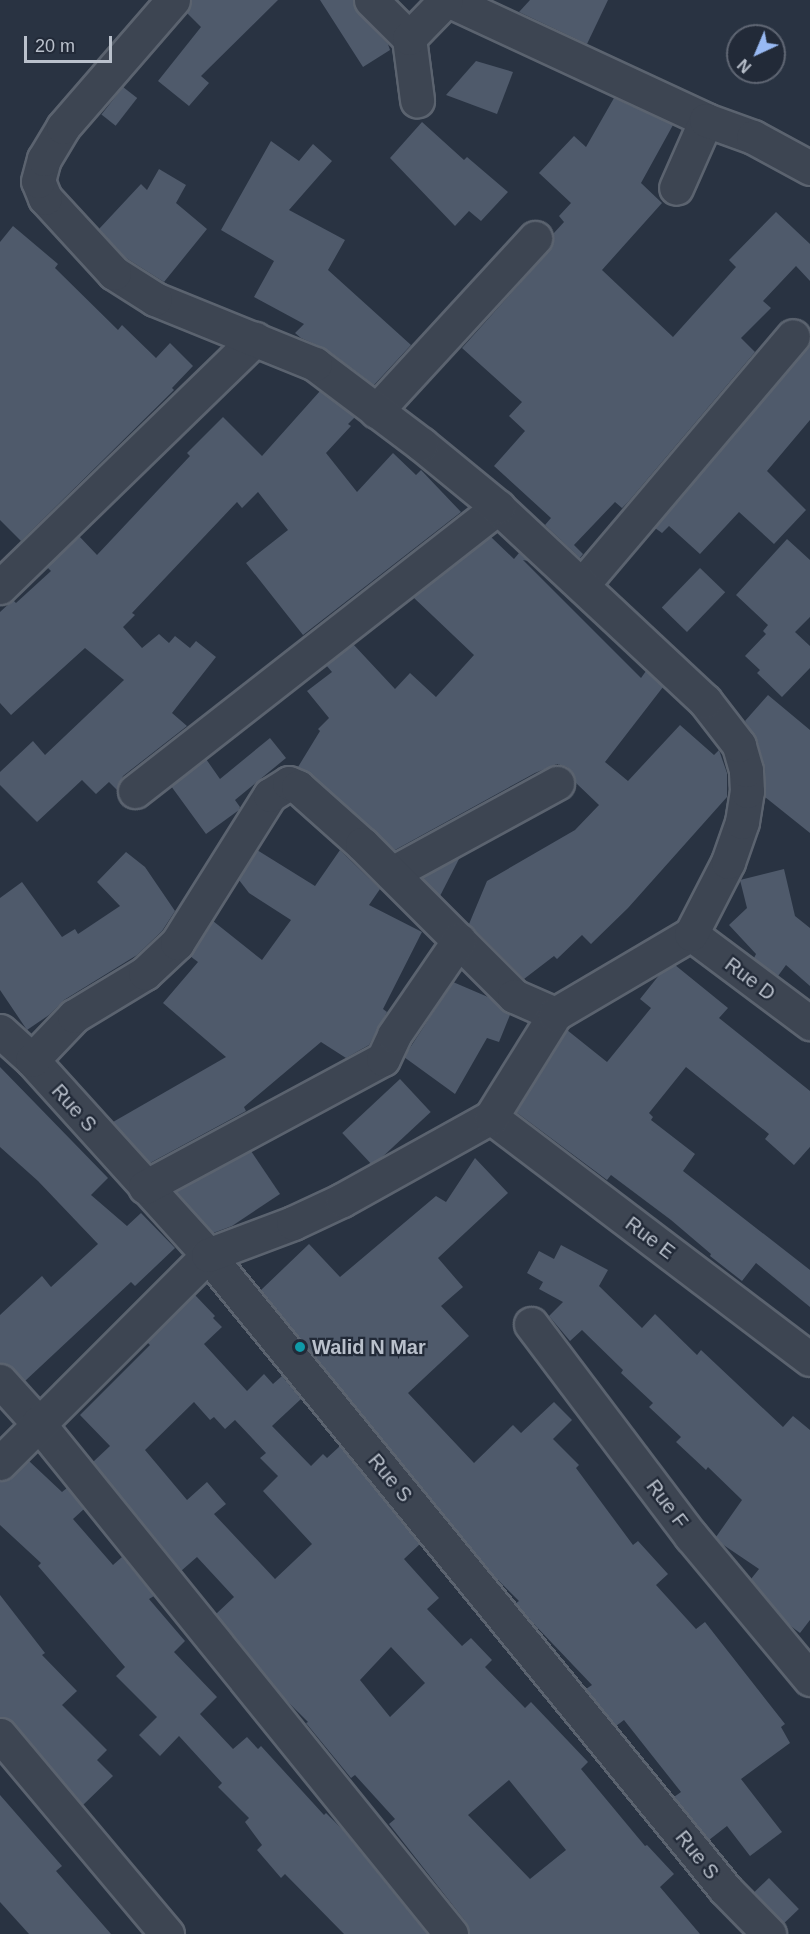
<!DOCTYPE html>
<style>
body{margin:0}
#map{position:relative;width:810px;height:1934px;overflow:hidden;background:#293342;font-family:Arial,sans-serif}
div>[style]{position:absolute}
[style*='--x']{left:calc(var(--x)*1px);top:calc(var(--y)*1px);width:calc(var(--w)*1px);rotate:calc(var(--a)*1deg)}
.building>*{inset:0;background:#4f5a6b;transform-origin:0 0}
.roads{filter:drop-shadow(2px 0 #5b636f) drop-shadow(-2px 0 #5b636f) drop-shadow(0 2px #5b636f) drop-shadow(0 -2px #5b636f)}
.minor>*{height:33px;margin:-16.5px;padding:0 16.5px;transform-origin:16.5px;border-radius:16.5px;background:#3d4552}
.dots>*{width:16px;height:16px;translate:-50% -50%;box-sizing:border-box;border:3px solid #222a38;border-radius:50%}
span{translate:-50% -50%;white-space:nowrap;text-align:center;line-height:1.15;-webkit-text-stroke:4.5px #222a38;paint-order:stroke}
.street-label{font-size:20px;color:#bac1cc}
.poi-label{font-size:20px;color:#bac1cc;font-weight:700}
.left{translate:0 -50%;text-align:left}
.north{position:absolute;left:726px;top:24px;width:60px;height:60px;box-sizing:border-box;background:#222a38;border:2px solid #5f6673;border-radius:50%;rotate:224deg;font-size:16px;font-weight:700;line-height:24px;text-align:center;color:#bac1cc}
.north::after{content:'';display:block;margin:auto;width:21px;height:27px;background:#98b9f3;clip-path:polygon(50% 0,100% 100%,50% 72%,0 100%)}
.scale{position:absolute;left:24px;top:36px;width:88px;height:27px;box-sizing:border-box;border:3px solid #bac1cc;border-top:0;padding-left:8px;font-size:18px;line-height:21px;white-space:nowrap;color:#bac1cc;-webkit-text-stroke:4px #222a38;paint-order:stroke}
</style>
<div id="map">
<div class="building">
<div style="clip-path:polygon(191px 0,278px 0,201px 76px,209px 83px,189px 106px,158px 81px,201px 27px,187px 13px)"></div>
<div style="clip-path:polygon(320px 0,353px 0,358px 13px,388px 44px,390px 50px,363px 67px)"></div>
<div style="clip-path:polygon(530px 0,608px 0,587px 44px,519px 12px)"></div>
<div style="clip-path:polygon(476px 61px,513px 72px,497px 114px,446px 95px)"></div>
<div style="left:123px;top:87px;width:18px;height:35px;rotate:38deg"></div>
<div style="clip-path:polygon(614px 98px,673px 125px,641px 183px,662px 203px,602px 270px,673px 337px,736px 267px,729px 260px,776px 212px,810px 244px,810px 281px,796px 266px,763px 301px,771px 308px,741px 338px,755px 352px,628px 502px,622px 508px,615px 502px,574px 545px,583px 554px,580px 558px,545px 525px,551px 518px,494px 466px,525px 431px,509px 416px,522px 402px,462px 348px,549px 251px,553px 243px,553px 234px,564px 222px,559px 216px,571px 203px,539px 173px,574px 136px,586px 147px)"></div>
<div style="clip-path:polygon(422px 122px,464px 160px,467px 157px,508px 192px,481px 221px,469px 211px,455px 226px,390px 158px)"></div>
<div style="clip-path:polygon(271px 141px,299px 161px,313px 144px,332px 161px,289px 210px,345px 240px,328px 270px,411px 345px,374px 385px,326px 349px,301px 338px,295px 333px,304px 324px,254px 297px,274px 261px,221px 230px)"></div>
<div style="clip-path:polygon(159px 169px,186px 185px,176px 203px,207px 229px,164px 282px,126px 258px,99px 229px,141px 184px,147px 190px)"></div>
<div style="clip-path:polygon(13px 226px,58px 264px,55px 268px,118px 330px,122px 325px,156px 358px,170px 343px,193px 366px,172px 388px,174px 390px,21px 541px,0 520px,0 242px)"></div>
<div style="clip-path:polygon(810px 343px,810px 420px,767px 471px,806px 510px,774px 544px,739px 512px,700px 554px,669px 526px,662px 533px,655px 528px)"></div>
<div style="clip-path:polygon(320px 391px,355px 417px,348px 424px,351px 426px,326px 453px,357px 492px,393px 453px,416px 475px,421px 470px,461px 512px,303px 635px,246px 563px,288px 530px,258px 492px,242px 508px,237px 502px,132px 613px,135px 615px,123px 627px,142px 648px,159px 634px,169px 643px,175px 636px,190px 648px,196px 641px,216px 657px,172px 713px,187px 726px,123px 776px,117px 790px,109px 782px,96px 794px,82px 780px,37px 822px,0 785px,0 772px,33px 741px,45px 755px,124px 680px,85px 648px,11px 715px,0 703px,0 612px,13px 600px,16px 603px,51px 571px,47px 567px,79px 536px,97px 555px,190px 456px,187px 453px,223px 417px,262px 456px)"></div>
<div style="clip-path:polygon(491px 537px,514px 559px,519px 553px,528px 561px,523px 560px,641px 678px,646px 671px,663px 687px,605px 762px,628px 781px,680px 725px,714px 755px,719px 750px,727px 773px,727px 797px,628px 908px,591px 944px,582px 935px,557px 959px,554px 956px,524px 979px,469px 924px,487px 881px,575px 830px,599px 805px,576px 783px,574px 775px,567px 767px,557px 764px,535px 773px,395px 850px,310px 773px,298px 767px,320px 731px,318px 729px,329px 718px,307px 691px,332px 672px,326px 665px,353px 644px,395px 689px,410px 673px,436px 697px,474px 655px,413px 597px)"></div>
<div style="clip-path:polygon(787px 539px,810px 560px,810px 617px,795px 632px,810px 646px,810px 668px,782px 697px,757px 673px,760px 670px,745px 656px,766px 634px,763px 631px,768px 625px,736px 595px)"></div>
<div style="left:700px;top:568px;width:35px;height:55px;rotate:44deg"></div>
<div style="clip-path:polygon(768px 695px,810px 730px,810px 833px,765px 797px,764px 765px,757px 740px,745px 721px)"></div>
<div style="clip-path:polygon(270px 738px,286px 758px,235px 800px,240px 807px,239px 810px,206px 834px,171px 786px,206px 759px,220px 779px)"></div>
<div style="clip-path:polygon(257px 850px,315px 886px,340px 850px,380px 889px,369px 905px,422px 932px,383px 1009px,387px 1012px,369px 1045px,346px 1058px,321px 1042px,244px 1107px,246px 1111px,150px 1163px,113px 1122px,226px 1057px,163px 1003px,198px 962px,190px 956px,213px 921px,262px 960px,291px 920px,249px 893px,239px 880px)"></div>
<div style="clip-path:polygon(126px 852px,145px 867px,175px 911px,162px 931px,137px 955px,64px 1000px,49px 1015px,27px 1030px,0 990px,0 898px,22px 882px,62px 937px,75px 929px,78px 934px,120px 906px,97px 882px)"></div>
<div style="clip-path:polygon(460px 857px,440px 896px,422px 878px)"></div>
<div style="clip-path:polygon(784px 869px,795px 916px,810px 928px,810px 986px,786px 965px,778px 976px,754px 958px,756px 954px,729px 925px,747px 908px,740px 880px)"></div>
<div style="clip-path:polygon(675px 965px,728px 1008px,719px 1018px,810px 1091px,810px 1147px,794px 1165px,765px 1139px,769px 1134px,686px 1067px,649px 1113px,653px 1117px,651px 1120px,695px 1154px,683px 1171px,810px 1270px,810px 1307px,756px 1263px,742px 1281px,710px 1256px,711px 1254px,671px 1220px,611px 1175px,607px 1180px,516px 1112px,567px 1030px,607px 1062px,651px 1008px,640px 999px,660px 974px)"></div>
<div style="clip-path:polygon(453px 982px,488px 997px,510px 1015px,499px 1042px,487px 1038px,455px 1094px,404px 1057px)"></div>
<div style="clip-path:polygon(0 1067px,108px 1178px,91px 1195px,127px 1226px,141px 1213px,175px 1248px,135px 1286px,131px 1282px,25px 1381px,13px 1368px,0 1363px,0 1315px,42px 1276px,51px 1287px,98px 1244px,38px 1181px,0 1147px)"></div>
<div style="left:400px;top:1079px;width:45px;height:79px;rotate:47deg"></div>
<div style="clip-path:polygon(251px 1151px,280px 1194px,232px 1226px,213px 1233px,176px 1192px)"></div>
<div style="clip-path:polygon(475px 1158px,508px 1193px,438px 1258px,463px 1287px,441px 1306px,469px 1336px,408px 1393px,474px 1463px,513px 1425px,521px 1433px,554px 1402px,572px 1420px,553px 1439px,579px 1465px,576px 1468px,633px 1545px,638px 1541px,668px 1574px,656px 1585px,696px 1629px,705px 1622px,785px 1724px,781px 1727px,790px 1743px,741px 1779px,782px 1832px,750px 1856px,727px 1826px,709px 1840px,674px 1797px,681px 1792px,624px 1720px,616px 1726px,586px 1689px,592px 1685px,532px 1622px,516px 1603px,519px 1601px,493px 1575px,261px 1290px,309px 1244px,340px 1277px,436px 1196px,446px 1202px)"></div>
<div style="clip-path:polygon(561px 1245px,608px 1270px,599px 1286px,642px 1328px,655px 1314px,697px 1355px,701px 1350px,783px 1427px,793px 1416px,810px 1430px,810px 1620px,800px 1633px,788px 1624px,751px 1579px,759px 1569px,722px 1544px,716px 1537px,742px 1500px,708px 1467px,706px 1470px,676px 1442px,681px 1437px,649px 1407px,653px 1403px,621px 1373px,623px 1370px,582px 1330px,570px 1341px,549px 1316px,563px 1302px,539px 1289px,543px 1282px,527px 1273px,539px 1251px,554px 1259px)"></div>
<div style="clip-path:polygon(evenodd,195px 1295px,215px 1316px,213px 1318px,222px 1327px,204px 1344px,247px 1391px,264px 1374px,273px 1384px,282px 1376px,301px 1399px,272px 1426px,311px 1466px,323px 1454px,327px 1458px,340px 1446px,420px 1544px,404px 1559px,439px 1598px,427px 1609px,462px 1646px,471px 1638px,492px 1660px,485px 1667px,525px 1708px,531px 1702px,588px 1762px,581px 1769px,645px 1846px,647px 1845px,674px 1874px,660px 1887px,700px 1934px,469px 1934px,466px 1922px,389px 1824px,395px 1819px,355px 1775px,351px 1778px,306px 1723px,308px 1722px,284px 1698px,216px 1614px,234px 1597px,197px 1557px,181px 1571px,93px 1462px,110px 1446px,80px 1415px,150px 1345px,147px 1342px,195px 1295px,194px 1402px,210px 1420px,214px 1417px,225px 1429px,235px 1420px,266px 1453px,260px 1458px,278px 1476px,263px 1491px,312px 1544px,275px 1579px,214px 1514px,226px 1504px,207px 1482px,187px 1500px,145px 1450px,194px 1402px,195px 1295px,391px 1647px,425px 1683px,390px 1717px,360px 1680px,391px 1647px,195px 1295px,509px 1780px,566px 1850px,530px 1879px,468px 1815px,509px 1780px)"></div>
<div style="clip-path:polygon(29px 1461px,62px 1492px,67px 1488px,84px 1509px,73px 1519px,113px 1565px,122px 1557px,154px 1596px,149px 1599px,185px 1641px,174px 1652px,217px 1697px,200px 1714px,233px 1749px,247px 1737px,258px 1749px,261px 1746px,324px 1815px,326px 1813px,342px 1829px,427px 1934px,344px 1934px,285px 1874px,281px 1878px,257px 1850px,262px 1845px,245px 1822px,249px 1818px,218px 1787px,222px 1783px,179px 1736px,160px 1756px,139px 1735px,157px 1717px,116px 1676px,125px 1667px,38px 1566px,41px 1563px,0 1525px,0 1481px,13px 1477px)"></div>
<div style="clip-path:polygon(0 1595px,45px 1653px,42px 1655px,77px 1691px,62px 1705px,107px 1750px,97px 1760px,113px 1776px,83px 1805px,14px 1723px,0 1717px)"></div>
<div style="clip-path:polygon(0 1795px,62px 1866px,56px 1871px,111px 1934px,29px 1934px,0 1902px)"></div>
<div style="left:769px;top:1878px;width:43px;height:21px;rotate:46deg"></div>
</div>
<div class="roads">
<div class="minor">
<div style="--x:371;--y:0;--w:54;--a:45"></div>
<div style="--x:409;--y:38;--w:63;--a:82.6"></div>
<div style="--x:448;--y:0;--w:285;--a:24.9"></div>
<div style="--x:706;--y:120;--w:74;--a:113.8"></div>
<div style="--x:409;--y:38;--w:53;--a:-45.8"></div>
<div style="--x:706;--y:120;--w:50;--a:19.9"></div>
<div style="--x:753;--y:137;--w:65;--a:28.5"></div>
<div style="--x:376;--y:411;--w:235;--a:-47.4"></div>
<div style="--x:582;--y:585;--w:326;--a:-49.7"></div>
<div style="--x:0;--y:587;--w:356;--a:-44.2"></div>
<div style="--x:135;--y:791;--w:461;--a:-38"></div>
<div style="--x:392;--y:873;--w:188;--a:-28.6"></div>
<div style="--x:691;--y:934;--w:149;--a:36.8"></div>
<div style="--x:0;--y:1031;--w:43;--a:42.2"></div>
<div style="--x:32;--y:1060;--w:263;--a:47.9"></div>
<div style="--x:208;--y:1255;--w:818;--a:50.8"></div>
<div style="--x:725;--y:1889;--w:63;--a:45.6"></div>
<div style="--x:32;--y:1060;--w:61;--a:-46.3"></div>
<div style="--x:74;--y:1016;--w:83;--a:-31.2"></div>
<div style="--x:145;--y:973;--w:44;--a:-43.2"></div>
<div style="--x:177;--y:943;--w:175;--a:-57.9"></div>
<div style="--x:270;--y:795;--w:22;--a:-32"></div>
<div style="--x:289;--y:783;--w:10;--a:24"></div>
<div style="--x:298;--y:787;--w:86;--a:41.7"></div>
<div style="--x:362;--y:844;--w:215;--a:45"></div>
<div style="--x:514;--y:996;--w:45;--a:23.7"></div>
<div style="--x:491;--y:1117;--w:400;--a:37.2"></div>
<div style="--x:145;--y:1187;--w:270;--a:-28.3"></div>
<div style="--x:383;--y:1059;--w:26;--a:-65"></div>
<div style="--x:394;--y:1035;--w:115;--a:-55.6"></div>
<div style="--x:531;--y:1324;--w:266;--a:53"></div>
<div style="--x:691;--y:1536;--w:186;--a:50.2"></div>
<div style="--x:0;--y:1381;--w:57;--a:47.9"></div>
<div style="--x:38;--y:1423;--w:657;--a:51.05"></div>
<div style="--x:0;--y:1463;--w:294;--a:-45"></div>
<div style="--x:208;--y:1255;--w:91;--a:-20.6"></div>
<div style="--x:293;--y:1223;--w:54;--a:-25.1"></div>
<div style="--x:342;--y:1200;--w:171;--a:-29.1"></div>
<div style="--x:491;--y:1117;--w:121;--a:-58.1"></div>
<div style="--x:555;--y:1014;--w:158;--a:-30.5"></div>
<div style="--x:691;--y:934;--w:81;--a:-62.8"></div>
<div style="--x:728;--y:862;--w:42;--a:-70.7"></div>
<div style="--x:742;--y:822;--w:31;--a:-81"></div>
<div style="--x:747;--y:791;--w:21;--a:-93"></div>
<div style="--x:746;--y:770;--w:26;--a:-106"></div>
<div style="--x:739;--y:745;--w:56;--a:-127.7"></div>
<div style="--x:705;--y:701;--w:284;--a:-136.9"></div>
<div style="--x:498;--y:507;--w:99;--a:-140.7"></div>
<div style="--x:421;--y:444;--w:133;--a:-143"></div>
<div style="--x:315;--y:364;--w:173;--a:-157.9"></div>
<div style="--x:155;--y:299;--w:49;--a:-147.6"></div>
<div style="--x:114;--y:273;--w:102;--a:-132.6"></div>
<div style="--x:45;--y:198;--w:18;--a:-112"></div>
<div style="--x:38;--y:181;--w:23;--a:-75"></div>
<div style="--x:44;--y:159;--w:37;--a:-59"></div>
<div style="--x:63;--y:127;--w:168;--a:-49.1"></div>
<div style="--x:0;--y:1735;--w:260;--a:50"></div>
</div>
</div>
<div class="dots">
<div style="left:300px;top:1347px;background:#0f9aa8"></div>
</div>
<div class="street-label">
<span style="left:750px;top:979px;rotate:37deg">Rue D</span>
<span style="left:74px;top:1108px;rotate:48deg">Rue S</span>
<span style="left:650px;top:1238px;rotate:37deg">Rue E</span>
<span style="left:390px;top:1478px;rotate:50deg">Rue S</span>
<span style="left:667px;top:1504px;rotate:53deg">Rue F</span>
<span style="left:697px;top:1855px;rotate:51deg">Rue S</span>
</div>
<div class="poi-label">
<span class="left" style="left:312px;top:1347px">Walid N Mar</span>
</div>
<div class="north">N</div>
<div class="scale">20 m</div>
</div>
